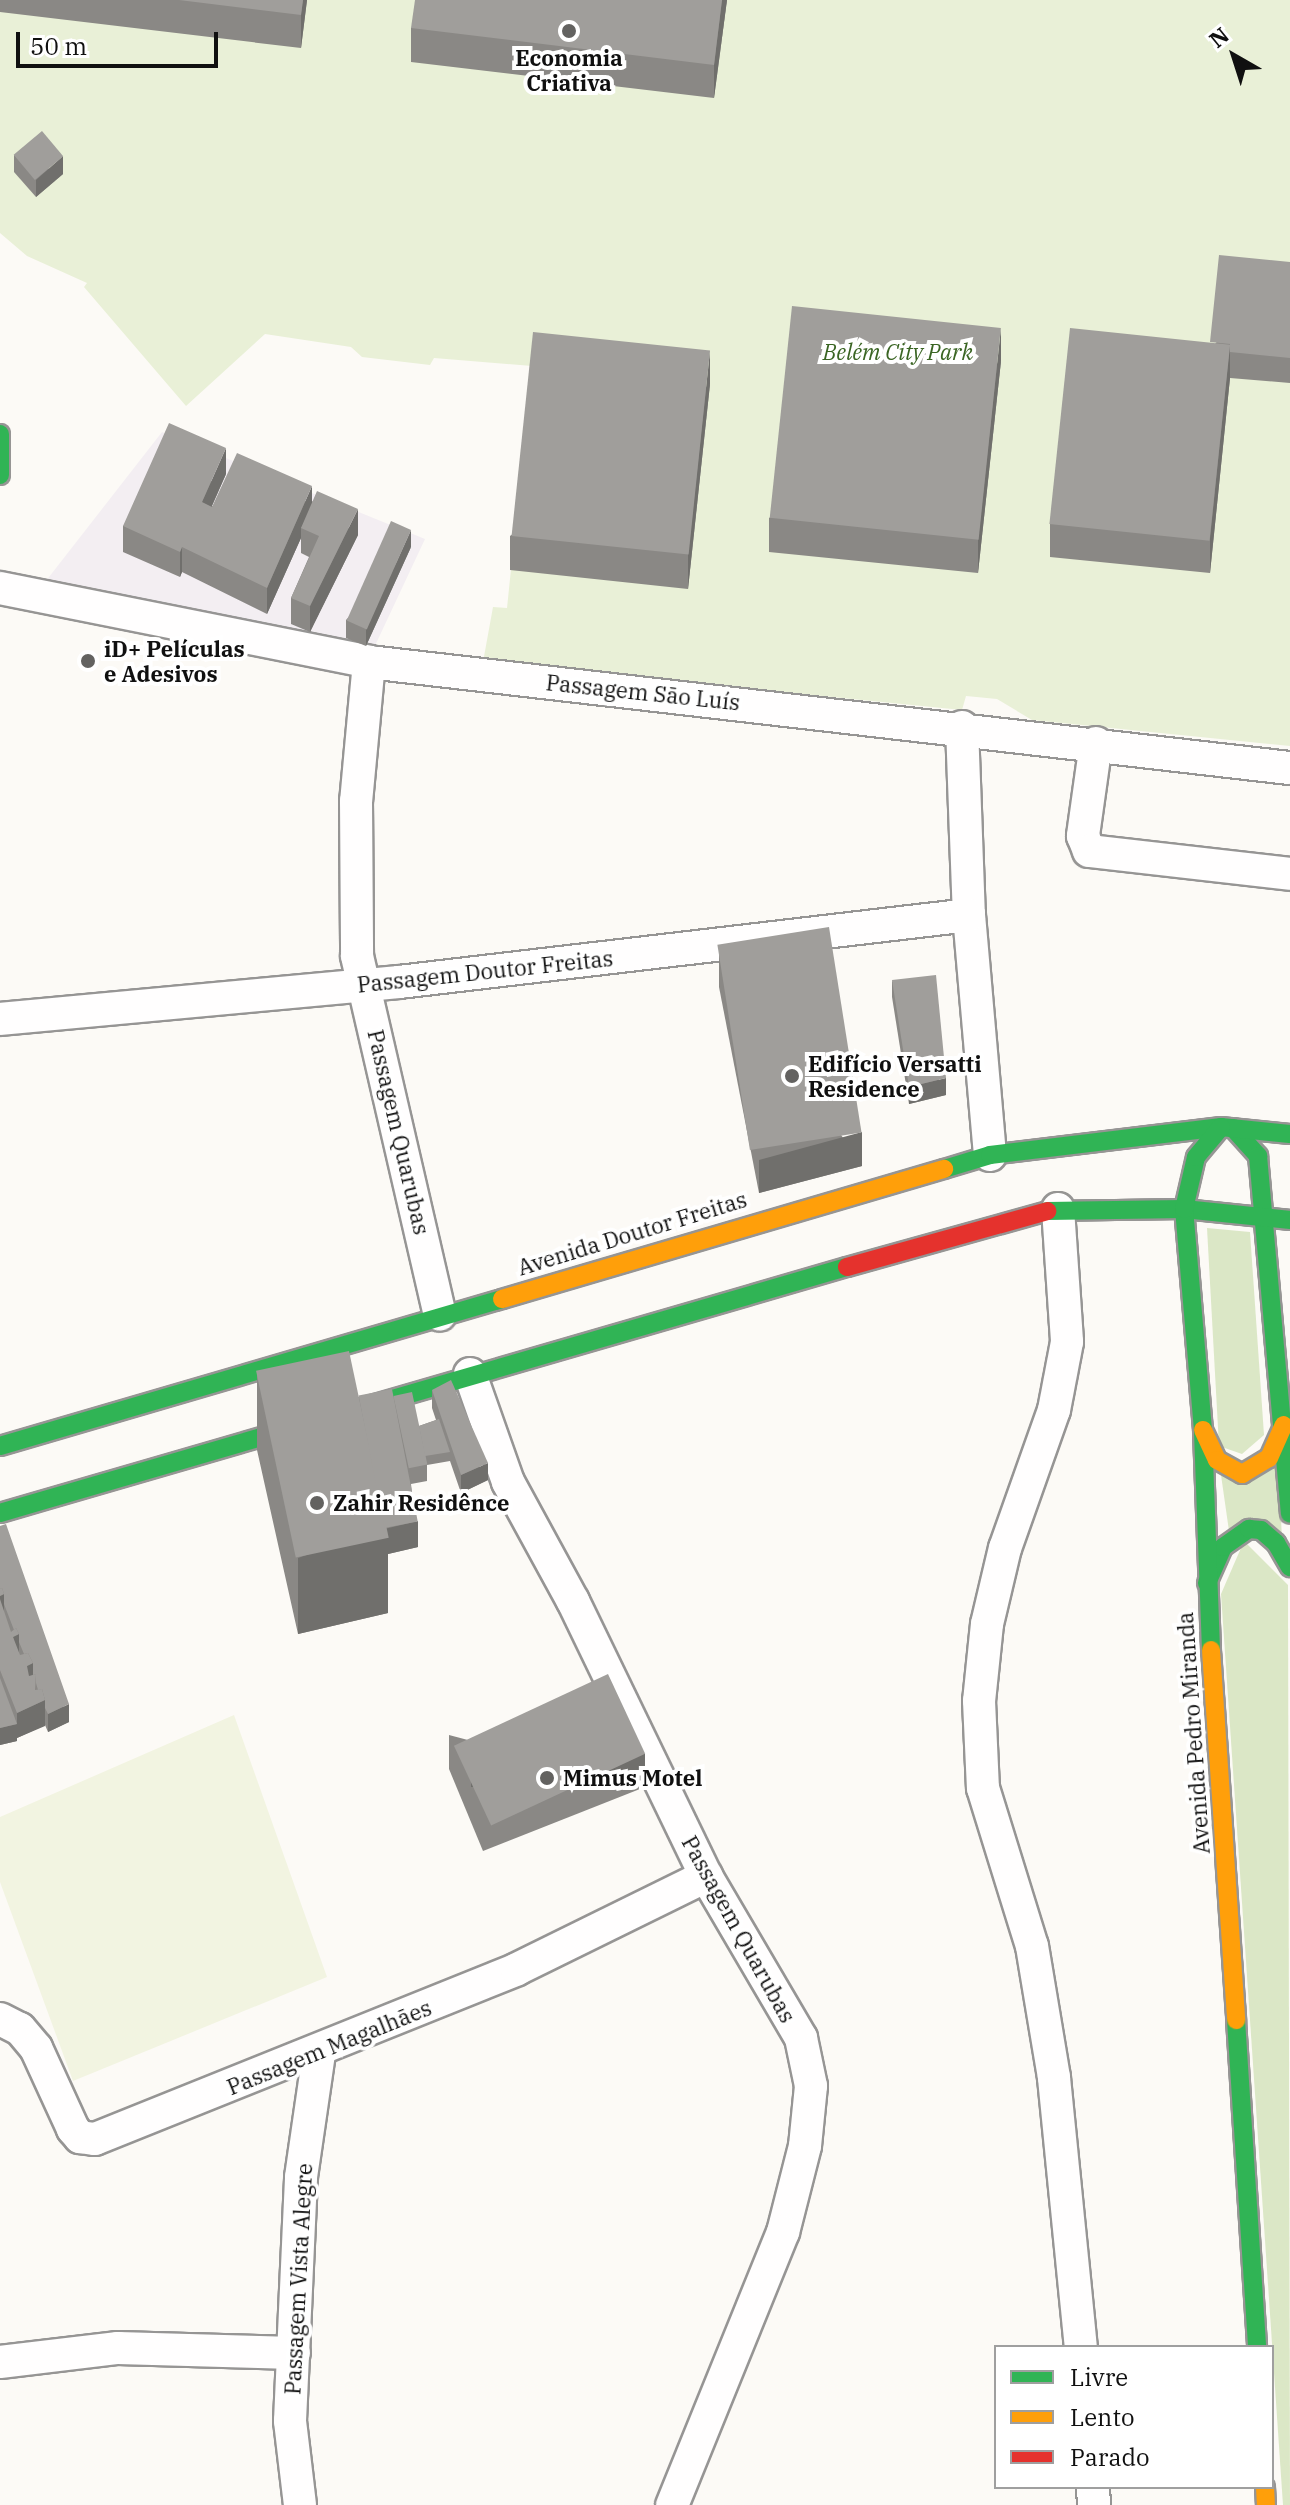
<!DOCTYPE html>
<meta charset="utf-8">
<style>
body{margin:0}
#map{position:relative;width:1290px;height:2505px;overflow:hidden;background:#fcfaf6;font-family:"IBM Plex Serif",serif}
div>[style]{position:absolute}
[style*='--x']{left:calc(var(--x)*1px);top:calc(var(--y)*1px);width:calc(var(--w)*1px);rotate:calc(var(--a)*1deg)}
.industrial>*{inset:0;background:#f3eef2}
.green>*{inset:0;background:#e9f0d7}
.forest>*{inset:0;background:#dbe7c6}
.pitch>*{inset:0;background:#f2f4e1}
.roads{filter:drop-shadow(2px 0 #969594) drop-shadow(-2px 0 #969594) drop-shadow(0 2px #969594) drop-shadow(0 -2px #969594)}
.street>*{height:32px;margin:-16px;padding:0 16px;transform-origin:16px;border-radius:16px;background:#fffefe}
.fast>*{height:18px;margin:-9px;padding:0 9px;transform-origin:9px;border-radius:9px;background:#30b455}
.slow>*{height:18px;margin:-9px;padding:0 9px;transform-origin:9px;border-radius:9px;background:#ff9f0a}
.jam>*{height:18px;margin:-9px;padding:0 9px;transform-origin:9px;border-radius:9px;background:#e5322d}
.wall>*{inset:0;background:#8a8885}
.shaded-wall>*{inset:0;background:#706f6c;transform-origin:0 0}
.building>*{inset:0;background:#a09e9b;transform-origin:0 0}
.dots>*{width:22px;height:22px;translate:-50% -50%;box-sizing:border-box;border:4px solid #fff;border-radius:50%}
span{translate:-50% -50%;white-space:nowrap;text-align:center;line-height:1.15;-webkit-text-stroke:8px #fff;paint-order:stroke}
.poi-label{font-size:22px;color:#101010;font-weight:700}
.left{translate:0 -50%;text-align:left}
.park-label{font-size:22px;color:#3a6523;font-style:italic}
.street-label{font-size:22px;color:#101010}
.legend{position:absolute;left:994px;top:2345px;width:280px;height:144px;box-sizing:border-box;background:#fff;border:2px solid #9f9f9f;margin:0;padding:10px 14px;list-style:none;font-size:24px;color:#101010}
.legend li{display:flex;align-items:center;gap:16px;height:40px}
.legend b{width:40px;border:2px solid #9f9f9f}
.north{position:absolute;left:1194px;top:16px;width:80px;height:80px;-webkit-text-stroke:6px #fff;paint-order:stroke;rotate:321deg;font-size:22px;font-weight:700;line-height:32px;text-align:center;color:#101010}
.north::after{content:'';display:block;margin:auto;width:28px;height:36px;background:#101010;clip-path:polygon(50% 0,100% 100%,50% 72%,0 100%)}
.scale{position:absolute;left:16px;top:32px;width:202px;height:36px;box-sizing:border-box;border:4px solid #101010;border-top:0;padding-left:10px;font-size:24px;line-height:28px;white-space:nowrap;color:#101010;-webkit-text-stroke:6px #fff;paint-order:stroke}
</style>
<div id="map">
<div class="industrial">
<div style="clip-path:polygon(162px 432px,425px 539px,373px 650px,42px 586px)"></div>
</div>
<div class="green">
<div style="clip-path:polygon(0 0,1290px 0,1290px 746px,1032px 720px,997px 699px,966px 696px,962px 710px,483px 662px,493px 607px,507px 608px,532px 366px,434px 358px,430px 365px,362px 357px,351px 347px,265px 334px,186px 406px,84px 287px,87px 283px,27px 256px,0 233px)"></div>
</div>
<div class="forest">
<div style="clip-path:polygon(1207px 1228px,1250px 1232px,1264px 1435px,1242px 1454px,1219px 1446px)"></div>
<div style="clip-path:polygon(1278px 1458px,1282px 1539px,1229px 1531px,1221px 1475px)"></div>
<div style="clip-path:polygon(1244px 1541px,1288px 1585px,1290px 2505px,1283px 2505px,1221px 1594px)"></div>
</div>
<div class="pitch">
<div style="clip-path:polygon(234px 1715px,327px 1977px,73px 2081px,0 1882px,0 1817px)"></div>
</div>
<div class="roads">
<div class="street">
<div style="--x:0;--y:588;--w:376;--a:11.3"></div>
<div style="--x:369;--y:662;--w:927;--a:6.57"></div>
<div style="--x:369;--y:662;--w:140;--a:95.3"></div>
<div style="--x:356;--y:801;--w:155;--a:89.6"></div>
<div style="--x:357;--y:956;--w:368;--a:77"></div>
<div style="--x:962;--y:727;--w:188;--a:87.9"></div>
<div style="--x:969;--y:915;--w:241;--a:85"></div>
<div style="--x:1096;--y:743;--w:94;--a:98"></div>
<div style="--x:1083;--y:836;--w:16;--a:68"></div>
<div style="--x:1089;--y:851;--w:202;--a:6.5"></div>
<div style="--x:0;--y:1019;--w:401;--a:-5.3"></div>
<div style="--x:399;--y:982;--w:574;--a:-6.7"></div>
<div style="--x:1058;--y:1209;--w:133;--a:86.1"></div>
<div style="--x:1067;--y:1342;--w:69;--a:100.8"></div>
<div style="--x:1054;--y:1410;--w:146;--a:109.5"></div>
<div style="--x:1005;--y:1548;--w:78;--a:103.3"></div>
<div style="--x:987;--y:1624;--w:77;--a:95.9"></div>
<div style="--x:979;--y:1701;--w:87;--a:87.4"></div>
<div style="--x:983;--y:1788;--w:165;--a:72.8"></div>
<div style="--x:1032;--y:1946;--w:134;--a:80.5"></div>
<div style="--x:1054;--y:2078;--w:270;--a:84.3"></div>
<div style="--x:470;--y:1374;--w:114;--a:70.6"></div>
<div style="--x:508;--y:1482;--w:136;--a:61.4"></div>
<div style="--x:573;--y:1601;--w:305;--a:64.2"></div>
<div style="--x:706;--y:1876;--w:188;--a:59.6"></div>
<div style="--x:801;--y:2038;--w:49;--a:78.2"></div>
<div style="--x:811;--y:2086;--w:60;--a:95.7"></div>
<div style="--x:805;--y:2146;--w:89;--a:104.3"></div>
<div style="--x:783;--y:2232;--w:295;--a:112.1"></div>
<div style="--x:0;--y:2019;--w:22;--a:27"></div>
<div style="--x:20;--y:2029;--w:25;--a:50"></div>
<div style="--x:36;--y:2048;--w:89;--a:65.4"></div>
<div style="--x:73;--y:2129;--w:11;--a:49"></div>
<div style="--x:80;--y:2137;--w:15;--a:8"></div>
<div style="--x:95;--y:2139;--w:455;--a:-21.9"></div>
<div style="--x:517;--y:1969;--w:211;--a:-26.2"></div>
<div style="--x:0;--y:2362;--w:119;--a:-6.8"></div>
<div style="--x:118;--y:2348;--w:176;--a:1.6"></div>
<div style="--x:1093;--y:2487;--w:18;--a:87"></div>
<div style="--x:300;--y:2505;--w:85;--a:-96.8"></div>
<div style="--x:290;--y:2421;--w:244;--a:-87.4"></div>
<div style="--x:301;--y:2177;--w:125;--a:-81.7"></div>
</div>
<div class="fast">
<div style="--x:0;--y:434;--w:41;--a:90"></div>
<div style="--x:1233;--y:1128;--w:38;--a:48"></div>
<div style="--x:1258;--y:1156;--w:359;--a:84.9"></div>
<div style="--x:944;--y:1169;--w:48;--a:-16.9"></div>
<div style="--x:990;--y:1155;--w:233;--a:-6.9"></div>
<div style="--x:1221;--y:1127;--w:69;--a:5.8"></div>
<div style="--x:1047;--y:1211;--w:137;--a:-0.8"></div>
<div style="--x:1184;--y:1209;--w:107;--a:5.9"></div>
<div style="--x:0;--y:1446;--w:523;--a:-16.32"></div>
<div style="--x:0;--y:1513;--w:882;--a:-16.2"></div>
<div style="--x:1207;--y:1583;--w:39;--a:-66"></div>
<div style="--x:1223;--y:1547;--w:32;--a:-35"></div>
<div style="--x:1249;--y:1529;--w:12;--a:5"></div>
<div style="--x:1261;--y:1530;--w:20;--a:41"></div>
<div style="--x:1276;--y:1543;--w:28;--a:60"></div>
<div style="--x:1211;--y:1650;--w:220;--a:-92.1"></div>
<div style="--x:1203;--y:1430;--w:222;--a:-94.9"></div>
<div style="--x:1184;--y:1209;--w:53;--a:-77"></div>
<div style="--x:1196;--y:1157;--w:39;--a:-50"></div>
<div style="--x:1236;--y:2020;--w:328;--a:86.3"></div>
</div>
<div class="slow">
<div style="--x:502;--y:1299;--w:461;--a:-16.4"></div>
<div style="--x:1203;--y:1430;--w:33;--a:65"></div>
<div style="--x:1217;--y:1460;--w:29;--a:29"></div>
<div style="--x:1242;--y:1474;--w:31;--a:-31"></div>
<div style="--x:1269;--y:1458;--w:36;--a:-66"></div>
<div style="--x:1211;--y:1650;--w:371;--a:86.1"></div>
<div style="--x:1265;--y:2487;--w:18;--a:87"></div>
</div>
<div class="jam">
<div style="--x:847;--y:1267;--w:208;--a:-15.6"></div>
</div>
</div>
<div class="wall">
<div style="clip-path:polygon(0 0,307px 0,301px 48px,0 12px)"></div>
<div style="clip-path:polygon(727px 0,714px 98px,411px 62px,411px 28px)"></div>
<div style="clip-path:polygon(14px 155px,63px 174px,36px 197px,14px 172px)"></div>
<div style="clip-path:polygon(1290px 262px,1290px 383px,1230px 378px,1210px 573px,1050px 557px,1050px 524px)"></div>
<div style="clip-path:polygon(1001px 361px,978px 573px,769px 552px,769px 518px)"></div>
<div style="clip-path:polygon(710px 384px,688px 589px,510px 570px,510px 536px)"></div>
<div style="clip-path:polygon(226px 474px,212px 506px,312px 501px,358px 535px,310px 632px,291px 624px,291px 598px,309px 557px,301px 553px,301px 538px,267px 614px,182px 572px,180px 577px,123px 552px,123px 526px)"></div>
<div style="clip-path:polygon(411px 547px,366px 646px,346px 638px,346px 620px)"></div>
<div style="clip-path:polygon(719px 954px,862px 1166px,759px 1193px,719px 987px)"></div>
<div style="clip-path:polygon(892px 980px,946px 1095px,909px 1104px,892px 997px)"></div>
<div style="clip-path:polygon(257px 1374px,359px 1398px,394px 1397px,419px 1426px,436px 1420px,432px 1408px,432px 1390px,488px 1480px,461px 1493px,450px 1461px,427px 1465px,427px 1481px,411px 1484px,418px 1547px,388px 1554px,388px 1613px,298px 1634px,257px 1450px)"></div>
<div style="clip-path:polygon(0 1526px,69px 1722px,48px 1732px,45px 1725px,17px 1738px,17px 1741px,0 1745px)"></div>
<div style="clip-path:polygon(449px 1735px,645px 1787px,483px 1851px,449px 1769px)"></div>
</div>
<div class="shaded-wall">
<div style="clip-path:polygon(303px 0,307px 0,301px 48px,301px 15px)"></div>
<div style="clip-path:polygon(722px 0,727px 0,714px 98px,714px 65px)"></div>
<div style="clip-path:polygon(63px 156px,63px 174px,36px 197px,36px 180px)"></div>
<div style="clip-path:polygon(1001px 328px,1001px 361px,978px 573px,978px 540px)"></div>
<div style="clip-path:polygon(1230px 344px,1230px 378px,1210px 573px,1210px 539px)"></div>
<div style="clip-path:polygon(710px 351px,710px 384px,688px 589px,688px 555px)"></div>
<div style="clip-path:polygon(226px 448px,226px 474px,202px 528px,202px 502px)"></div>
<div style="clip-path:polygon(312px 486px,312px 512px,301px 528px,301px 538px,267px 614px,267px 588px)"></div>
<div style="clip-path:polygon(358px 509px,358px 535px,310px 632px,310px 606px)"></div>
<div style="clip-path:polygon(411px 530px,411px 547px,366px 646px,366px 629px)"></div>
<div style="clip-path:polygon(182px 547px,182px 572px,180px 577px,180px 552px)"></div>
<div style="clip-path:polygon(946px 1078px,946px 1095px,909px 1104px,909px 1087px)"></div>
<div style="clip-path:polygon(862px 1132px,862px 1166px,759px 1193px,759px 1160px)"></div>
<div style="clip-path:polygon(488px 1463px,488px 1480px,461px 1493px,461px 1475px)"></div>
<div style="clip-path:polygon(418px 1521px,418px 1547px,388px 1554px,388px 1613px,298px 1634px,298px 1558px,376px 1531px)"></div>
<div style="clip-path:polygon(4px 1594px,4px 1620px,0 1622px,0 1596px)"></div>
<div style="clip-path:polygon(19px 1634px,19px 1660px,13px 1637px)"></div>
<div style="clip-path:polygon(33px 1663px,33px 1689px,27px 1692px,27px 1666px)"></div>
<div style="clip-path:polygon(45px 1700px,45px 1726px,17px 1738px,17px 1741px,0 1745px,0 1728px,17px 1724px,17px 1713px)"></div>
<div style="clip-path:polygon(69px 1704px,69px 1722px,48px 1732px,48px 1714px)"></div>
<div style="left:645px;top:1754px;width:33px;height:174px;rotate:90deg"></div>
</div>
<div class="building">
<div style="clip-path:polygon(179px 0,303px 0,301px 15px)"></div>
<div style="clip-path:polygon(415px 0,722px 0,714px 65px,411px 28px)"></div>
<div style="left:42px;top:131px;width:33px;height:37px;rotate:50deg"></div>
<div style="clip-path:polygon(1219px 255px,1290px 262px,1290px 358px,1230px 352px,1230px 344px,1210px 342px)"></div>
<div style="left:792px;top:306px;width:210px;height:213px;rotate:6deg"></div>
<div style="left:1070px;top:328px;width:161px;height:197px;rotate:6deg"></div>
<div style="left:533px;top:332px;width:178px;height:205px;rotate:6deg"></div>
<div style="clip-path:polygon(169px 423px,226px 448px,202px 502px,212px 507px,237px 453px,312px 486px,267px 588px,182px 547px,180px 552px,123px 526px)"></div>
<div style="clip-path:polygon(317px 491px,358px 509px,310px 606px,291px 598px,319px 536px,301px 528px)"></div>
<div style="left:391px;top:521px;width:22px;height:109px;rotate:24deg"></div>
<div style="left:829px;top:927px;width:208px;height:113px;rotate:81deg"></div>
<div style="clip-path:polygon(936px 975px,946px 1078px,909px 1087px,892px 980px)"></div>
<div style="left:349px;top:1351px;width:191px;height:95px;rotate:78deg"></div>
<div style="clip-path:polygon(451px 1380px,488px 1463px,461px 1475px,432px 1390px)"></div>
<div style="left:392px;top:1389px;width:135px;height:34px;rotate:79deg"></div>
<div style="left:412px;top:1392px;width:74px;height:19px;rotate:78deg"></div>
<div style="clip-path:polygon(439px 1419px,450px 1452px,425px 1456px,419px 1426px)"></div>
<div style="clip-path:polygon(6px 1524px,69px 1704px,48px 1714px,45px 1708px,45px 1700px,42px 1689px,38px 1690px,36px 1683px,36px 1674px,33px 1675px,33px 1663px,28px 1653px,24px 1654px,19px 1642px,19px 1634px,16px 1628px,14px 1630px,4px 1604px,4px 1594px,2px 1588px,0 1589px,0 1526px)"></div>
<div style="clip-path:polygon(2px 1588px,4px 1594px,0 1596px,0 1589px)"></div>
<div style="clip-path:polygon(0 1599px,11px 1632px,16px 1628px,19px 1634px,13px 1637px,20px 1655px,28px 1653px,33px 1663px,27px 1666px,29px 1676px,36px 1674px,35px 1690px,42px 1689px,45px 1700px,17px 1713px,0 1670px)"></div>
<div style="left:608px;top:1674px;width:88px;height:170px;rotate:65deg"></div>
<div style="clip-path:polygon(0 1678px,17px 1724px,0 1728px)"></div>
</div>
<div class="dots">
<div style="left:569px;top:31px;background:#636260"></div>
<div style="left:88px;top:661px;background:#636260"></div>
<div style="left:792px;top:1076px;background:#636260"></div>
<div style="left:317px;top:1503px;background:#636260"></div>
<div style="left:547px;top:1778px;background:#636260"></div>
</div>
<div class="poi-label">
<span style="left:569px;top:70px">Economia<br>Criativa</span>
<span class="left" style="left:104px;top:661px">iD+ Películas<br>e Adesivos</span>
<span class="left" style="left:808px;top:1076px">Edifício Versatti<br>Residence</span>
<span class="left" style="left:333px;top:1503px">Zahir Residênce</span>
<span class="left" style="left:563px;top:1778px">Mimus Motel</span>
</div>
<div class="park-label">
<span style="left:898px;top:352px">Belém City Park</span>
</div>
<div class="street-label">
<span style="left:643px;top:692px;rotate:6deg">Passagem São Luís</span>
<span style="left:485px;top:971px;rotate:-6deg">Passagem Doutor Freitas</span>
<span style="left:399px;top:1132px;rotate:77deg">Passagem Quarubas</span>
<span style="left:632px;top:1233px;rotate:-17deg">Avenida Doutor Freitas</span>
<span style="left:1193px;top:1733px;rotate:-94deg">Avenida Pedro Miranda</span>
<span style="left:739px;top:1929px;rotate:61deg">Passagem Quarubas</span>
<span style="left:329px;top:2047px;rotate:-22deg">Passagem Magalhães</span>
<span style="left:298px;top:2279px;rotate:-87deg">Passagem Vista Alegre</span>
</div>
<ul class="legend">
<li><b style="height:10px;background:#30b455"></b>Livre</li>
<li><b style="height:10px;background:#ff9f0a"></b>Lento</li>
<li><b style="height:10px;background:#e5322d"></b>Parado</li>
</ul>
<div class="north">N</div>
<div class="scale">50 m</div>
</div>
